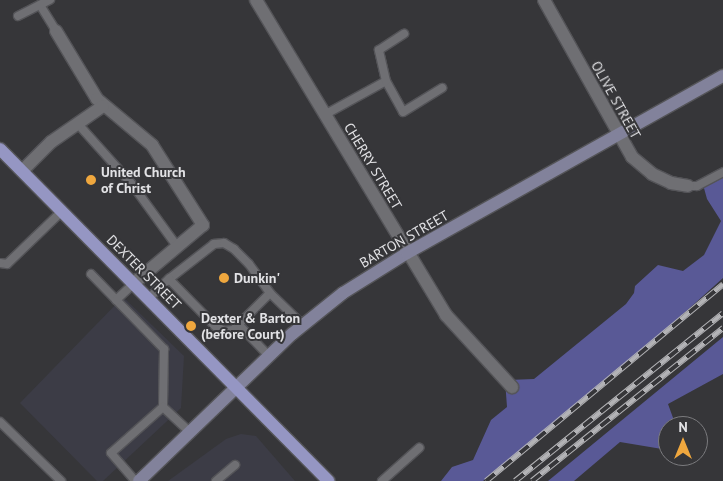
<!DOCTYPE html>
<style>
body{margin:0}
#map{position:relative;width:723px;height:481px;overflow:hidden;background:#363639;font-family:"PT Sans",sans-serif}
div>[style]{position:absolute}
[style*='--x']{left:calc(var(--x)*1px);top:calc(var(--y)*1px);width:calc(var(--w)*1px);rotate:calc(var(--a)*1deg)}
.built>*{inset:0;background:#3c3c46}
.forest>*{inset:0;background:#595996}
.roads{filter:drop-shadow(1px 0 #545458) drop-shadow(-1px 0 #545458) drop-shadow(0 1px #545458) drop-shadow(0 -1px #545458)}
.lane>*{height:8px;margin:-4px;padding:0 4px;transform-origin:4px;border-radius:4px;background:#6f6f73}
.street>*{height:12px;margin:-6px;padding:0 6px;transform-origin:6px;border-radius:6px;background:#6f6f73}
.secondary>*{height:12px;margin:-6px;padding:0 6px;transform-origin:6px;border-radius:6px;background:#82829b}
.primary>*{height:12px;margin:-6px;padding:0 6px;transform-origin:6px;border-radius:6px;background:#9596c3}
.rail>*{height:5.5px;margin-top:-2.75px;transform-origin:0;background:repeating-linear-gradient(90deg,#363639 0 11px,#b3b3b6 0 22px);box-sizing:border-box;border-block:1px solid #b3b3b6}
.dots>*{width:14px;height:14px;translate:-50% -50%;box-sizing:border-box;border:2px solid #363639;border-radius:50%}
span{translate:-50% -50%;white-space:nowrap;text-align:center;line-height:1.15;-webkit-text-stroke:4px #363639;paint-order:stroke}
.street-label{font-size:14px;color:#e2e2e5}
.poi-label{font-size:14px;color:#e2e2e5;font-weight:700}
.left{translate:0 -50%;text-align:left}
.north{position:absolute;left:658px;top:416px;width:50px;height:50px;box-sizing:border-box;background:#363639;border:1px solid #7b7b7e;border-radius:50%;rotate:0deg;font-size:14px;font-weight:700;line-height:20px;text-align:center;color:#e2e2e5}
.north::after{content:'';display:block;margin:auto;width:18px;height:22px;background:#efa73e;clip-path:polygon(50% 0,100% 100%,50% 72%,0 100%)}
</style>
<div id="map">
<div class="built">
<div style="clip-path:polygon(123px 297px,184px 356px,181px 408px,103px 481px,97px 481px,20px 403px)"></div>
<div style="clip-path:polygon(241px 434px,256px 436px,295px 481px,168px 481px,226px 439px)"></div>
</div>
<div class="forest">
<div style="clip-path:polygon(723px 176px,723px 278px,611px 379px,483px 481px,441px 481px,452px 467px,473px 460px,491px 420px,507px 407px,505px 380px,534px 379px,626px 304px,634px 293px,635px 286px,658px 265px,683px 271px,704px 255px,721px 221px,707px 199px,702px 181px)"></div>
<div style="clip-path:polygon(723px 337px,723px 374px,668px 404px,676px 426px,668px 426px,668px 450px,620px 442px,574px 481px,548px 481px)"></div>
</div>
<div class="roads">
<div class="lane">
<div style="--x:40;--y:5;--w:31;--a:58"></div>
<div style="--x:18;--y:16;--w:36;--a:-27"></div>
<div style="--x:386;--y:81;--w:35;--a:61"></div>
<div style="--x:403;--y:112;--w:46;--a:-31.6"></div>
<div style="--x:326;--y:114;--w:68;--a:-28.8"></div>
<div style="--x:386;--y:81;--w:32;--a:-103"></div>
<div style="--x:379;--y:50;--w:30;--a:-33"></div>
<div style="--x:78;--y:124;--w:79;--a:48.1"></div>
<div style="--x:131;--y:183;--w:78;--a:53.9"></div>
<div style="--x:688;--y:186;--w:9;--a:0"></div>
<div style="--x:697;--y:186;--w:30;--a:-28"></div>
<div style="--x:0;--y:263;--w:7;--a:8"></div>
<div style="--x:7;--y:264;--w:76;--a:-43.9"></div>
<div style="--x:91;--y:274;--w:105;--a:45.8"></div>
<div style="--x:164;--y:349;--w:58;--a:91"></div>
<div style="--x:163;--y:407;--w:69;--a:138.5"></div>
<div style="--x:111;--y:453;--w:37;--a:49"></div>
<div style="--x:169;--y:279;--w:57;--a:-37.9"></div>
<div style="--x:214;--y:244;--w:10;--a:-6"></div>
<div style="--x:224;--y:243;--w:12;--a:31"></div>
<div style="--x:234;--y:249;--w:21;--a:45"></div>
<div style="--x:249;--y:264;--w:36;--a:54"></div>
<div style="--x:149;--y:298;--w:28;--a:-44"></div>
<div style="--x:169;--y:279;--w:66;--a:45.6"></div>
<div style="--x:215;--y:326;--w:10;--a:29"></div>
<div style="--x:224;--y:331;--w:9;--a:-6"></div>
<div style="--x:233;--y:330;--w:52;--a:-45"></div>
<div style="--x:270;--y:293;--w:46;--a:44.1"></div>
<div style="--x:116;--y:300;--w:25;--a:-43"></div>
<div style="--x:238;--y:324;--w:45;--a:45.9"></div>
<div style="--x:163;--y:407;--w:37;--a:43"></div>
<div style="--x:0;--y:422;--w:85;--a:44"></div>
<div style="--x:216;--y:481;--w:25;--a:-40"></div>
<div style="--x:382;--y:481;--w:50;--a:-41.7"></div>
</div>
<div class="street">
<div style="--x:256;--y:0;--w:368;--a:58.9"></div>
<div style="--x:446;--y:315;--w:98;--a:47.5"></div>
<div style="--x:544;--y:0;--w:180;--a:60.7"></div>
<div style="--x:632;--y:157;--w:26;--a:40"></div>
<div style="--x:652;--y:174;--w:21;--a:25"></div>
<div style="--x:671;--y:183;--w:17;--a:10"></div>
<div style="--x:56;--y:31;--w:79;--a:58.9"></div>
<div style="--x:97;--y:99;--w:72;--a:39.9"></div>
<div style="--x:152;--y:145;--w:95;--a:57.5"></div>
<div style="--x:203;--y:225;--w:90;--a:140"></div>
<div style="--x:22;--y:171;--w:41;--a:-45"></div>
<div style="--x:51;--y:142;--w:63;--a:-34.7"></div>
</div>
<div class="secondary">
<div style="--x:139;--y:481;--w:212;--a:-43.9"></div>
<div style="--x:292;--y:334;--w:65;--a:-38.8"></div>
<div style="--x:343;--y:293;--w:75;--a:-32"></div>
<div style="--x:407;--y:253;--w:362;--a:-29.3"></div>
</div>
<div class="primary">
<div style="--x:0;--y:149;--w:467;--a:45.3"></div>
</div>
</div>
<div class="rail">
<div style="--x:486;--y:481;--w:308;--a:-39.7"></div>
<div style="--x:515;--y:481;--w:267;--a:-38.9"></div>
<div style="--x:532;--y:481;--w:245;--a:-38.7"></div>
</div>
<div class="dots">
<div style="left:91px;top:180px;background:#efa73e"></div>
<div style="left:224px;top:278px;background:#efa73e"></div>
<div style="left:191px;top:326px;background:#efa73e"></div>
</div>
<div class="street-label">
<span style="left:616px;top:100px;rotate:61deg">OLIVE STREET</span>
<span style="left:373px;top:166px;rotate:59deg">CHERRY STREET</span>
<span style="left:404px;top:239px;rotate:-30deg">BARTON STREET</span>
<span style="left:144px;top:272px;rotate:45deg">DEXTER STREET</span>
</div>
<div class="poi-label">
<span class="left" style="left:101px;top:180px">United Church<br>of Christ</span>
<span class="left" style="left:234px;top:278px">Dunkin'</span>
<span class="left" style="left:201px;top:326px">Dexter &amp; Barton<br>(before Court)</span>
</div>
<div class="north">N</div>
</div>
